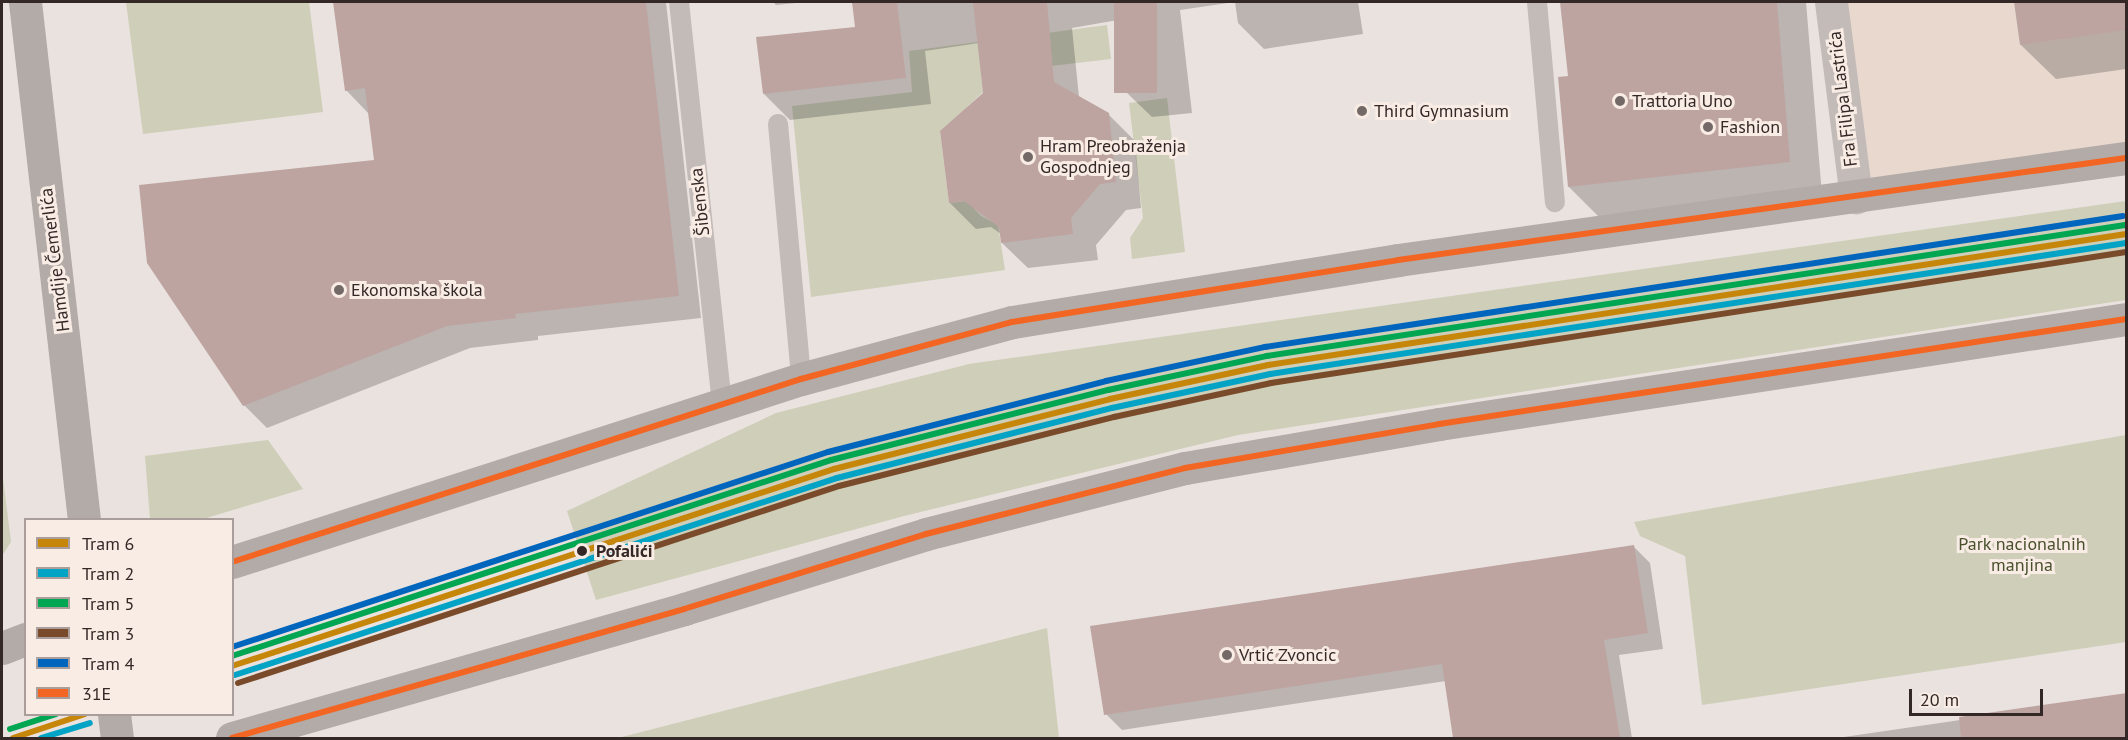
<!DOCTYPE html>
<meta charset="utf-8">
<style>
body{margin:0}
#map{position:relative;width:2128px;height:740px;overflow:hidden;background:#eae2de;font-family:"PT Sans",sans-serif}
div>[style]{position:absolute}
[style*='--x']{left:calc(var(--x)*1px);top:calc(var(--y)*1px);width:calc(var(--w)*1px);rotate:calc(var(--a)*1deg)}
.green>*{inset:0;background:#ceceb9}
.plaza>*{inset:0;background:#e8d8ce}
.shadow>*{inset:0;background:#0003}
.building>*{inset:0;background:#bda4a1;transform-origin:0 0}
.service>*{height:20px;margin:-10px;padding:0 10px;transform-origin:10px;border-radius:10px;background:#c3bbb7}
.minor>*{height:33px;margin:-16.5px;padding:0 16.5px;transform-origin:16.5px;border-radius:16.5px;background:#c3bbb7}
.secondary>*{height:33px;margin:-16.5px;padding:0 16.5px;transform-origin:16.5px;border-radius:16.5px;background:#b3aba8}
.bus-1>*{height:6px;margin:-3px;padding:0 3px;transform-origin:3px;border-radius:3px;background:#f26522}
.tram-1>*{height:6px;margin:-3px;padding:0 3px;transform-origin:3px;border-radius:3px;background:#c6860a}
.tram-2>*{height:6px;margin:-3px;padding:0 3px;transform-origin:3px;border-radius:3px;background:#03a3c6}
.tram-3>*{height:6px;margin:-3px;padding:0 3px;transform-origin:3px;border-radius:3px;background:#00a651}
.tram-4>*{height:6px;margin:-3px;padding:0 3px;transform-origin:3px;border-radius:3px;background:#7a4b2a}
.tram-5>*{height:6px;margin:-3px;padding:0 3px;transform-origin:3px;border-radius:3px;background:#0065bd}
.dots>*{width:16px;height:16px;translate:-50% -50%;box-sizing:border-box;border:3px solid #f8ece5;border-radius:50%}
span{translate:-50% -50%;white-space:nowrap;text-align:center;line-height:1.15;-webkit-text-stroke:6px #f8ece5;paint-order:stroke}
.street-label{font-size:18px;color:#332826}
.poi-label{font-size:18px;color:#332826}
.left{translate:0 -50%;text-align:left}
.park-label{font-size:18px;color:#48502c}
.stop-label{font-size:18px;color:#332826;font-weight:700}
.frame{position:absolute;inset:0;border:3px solid #332826;pointer-events:none}
.legend{position:absolute;left:24px;top:518px;width:210px;height:198px;box-sizing:border-box;background:#f8ece5;border:2px solid #a99e99;margin:0;padding:8px 10px;list-style:none;font-size:18px;color:#332826}
.legend li{display:flex;align-items:center;gap:12px;height:30px}
.legend b{width:30px;border:2px solid #a99e99}
.scale{position:absolute;left:1909px;top:689px;width:134px;height:27px;box-sizing:border-box;border:3px solid #332826;border-top:0;padding-left:8px;font-size:18px;line-height:21px;white-space:nowrap;color:#332826;-webkit-text-stroke:4px #f8ece5;paint-order:stroke}
</style>
<div id="map">
<div class="green">
<div style="clip-path:polygon(126px 2px,309px 2px,323px 112px,143px 134px)"></div>
<div style="clip-path:polygon(1107px 25px,1111px 59px,981px 74px,983px 92px,967px 107px,958px 129px,940px 132px,949px 203px,967px 201px,981px 216px,998px 225px,1005px 270px,811px 297px,792px 106px,912px 92px,909px 51px)"></div>
<div style="clip-path:polygon(1167px 98px,1185px 252px,1132px 259px,1130px 238px,1143px 218px,1129px 103px)"></div>
<div style="clip-path:polygon(2126px 201px,2126px 300px,1238px 435px,904px 516px,596px 600px,567px 511px,776px 413px,969px 364px)"></div>
<div style="clip-path:polygon(2126px 435px,2126px 642px,1702px 705px,1685px 556px,1640px 536px,1634px 522px)"></div>
<div style="clip-path:polygon(268px 440px,303px 489px,203px 519px,150px 519px,145px 456px)"></div>
<div style="clip-path:polygon(2px 470px,11px 542px,2px 556px)"></div>
<div style="clip-path:polygon(1047px 628px,1059px 738px,618px 738px)"></div>
</div>
<div class="plaza">
<div style="clip-path:polygon(1831px 2px,2014px 2px,2020px 45px,2126px 30px,2126px 158px,1856px 197px)"></div>
</div>
<div class="shadow">
<div style="clip-path:polygon(335px 2px,666px 2px,701px 318px,538px 336px,538px 340px,470px 348px,267px 428px,244px 405px,376px 162px,369px 114px,346px 90px)"></div>
<div style="clip-path:polygon(773px 2px,806px 2px,776px 5px)"></div>
<div style="clip-path:polygon(853px 2px,1235px 2px,1180px 10px,1192px 113px,1152px 117px,1126px 92px,1118px 20px,1072px 28px,1079px 97px,1108px 114px,1135px 141px,1141px 208px,1126px 210px,1096px 245px,1098px 260px,1028px 268px,1002px 243px,1001px 234px,991px 227px,976px 229px,950px 203px,984px 94px,979px 43px,925px 51px,931px 104px,790px 120px,764px 94px,856px 28px)"></div>
<div style="clip-path:polygon(1235px 2px,1358px 2px,1363px 34px,1264px 49px,1238px 23px)"></div>
<div style="clip-path:polygon(1562px 2px,1806px 2px,1822px 195px,1602px 220px,1569px 187px,1570px 78px)"></div>
<div style="clip-path:polygon(2015px 2px,2126px 2px,2126px 69px,2056px 79px,2021px 45px)"></div>
<div style="clip-path:polygon(1634px 547px,1650px 563px,1663px 649px,1619px 655px,1632px 738px,1455px 738px,1446px 681px,1122px 730px,1106px 714px)"></div>
<div style="clip-path:polygon(2126px 696px,2126px 738px,1837px 738px)"></div>
</div>
<div class="building">
<div style="clip-path:polygon(333px 2px,646px 2px,679px 296px,515px 314px,516px 318px,447px 326px,243px 406px,147px 263px,139px 185px,374px 160px,365px 88px,345px 91px)"></div>
<div style="clip-path:polygon(852px 2px,897px 2px,906px 78px,763px 94px,756px 37px,855px 27px)"></div>
<div style="clip-path:polygon(973px 2px,1047px 2px,1054px 82px,1109px 113px,1116px 182px,1100px 184px,1071px 218px,1073px 234px,1001px 243px,999px 227px,964px 201px,949px 203px,940px 131px,983px 93px)"></div>
<div style="left:1114px;top:2px;width:43px;height:91px"></div>
<div style="clip-path:polygon(1560px 2px,1777px 2px,1790px 162px,1568px 187px,1558px 77px,1568px 76px)"></div>
<div style="clip-path:polygon(2014px 2px,2127px 2px,2127px 30px,2020px 45px)"></div>
<div style="clip-path:polygon(1634px 545px,1648px 633px,1604px 640px,1620px 738px,1453px 738px,1442px 664px,1104px 715px,1090px 626px)"></div>
<div style="clip-path:polygon(2127px 693px,2127px 738px,1961px 738px,1959px 717px)"></div>
</div>
<div class="service">
<div style="--x:679;--y:2;--w:403;--a:83.9"></div>
<div style="--x:1537;--y:2;--w:201;--a:84.9"></div>
<div style="--x:778;--y:124;--w:256;--a:84.8"></div>
</div>
<div class="minor">
<div style="--x:1831;--y:2;--w:197;--a:82.7"></div>
</div>
<div class="secondary">
<div style="--x:25;--y:2;--w:521;--a:83.5"></div>
<div style="--x:232;--y:562;--w:598;--a:-17.83"></div>
<div style="--x:801;--y:379;--w:219;--a:-15.1"></div>
<div style="--x:1012;--y:322;--w:391;--a:-9.1"></div>
<div style="--x:1398;--y:260;--w:735;--a:-7.98"></div>
<div style="--x:2;--y:648;--w:26;--a:-21"></div>
<div style="--x:114;--y:714;--w:24;--a:83"></div>
<div style="--x:232;--y:738;--w:470;--a:-15.9"></div>
<div style="--x:684;--y:609;--w:253;--a:-17.2"></div>
<div style="--x:926;--y:534;--w:267;--a:-14.3"></div>
<div style="--x:1185;--y:468;--w:258;--a:-9.8"></div>
<div style="--x:1439;--y:424;--w:695;--a:-8.69"></div>
</div>
<div class="bus-1">
<div style="--x:232;--y:562;--w:598;--a:-17.83"></div>
<div style="--x:801;--y:379;--w:219;--a:-15.1"></div>
<div style="--x:1012;--y:322;--w:391;--a:-9.1"></div>
<div style="--x:1398;--y:260;--w:735;--a:-7.98"></div>
<div style="--x:232;--y:738;--w:470;--a:-15.9"></div>
<div style="--x:684;--y:609;--w:253;--a:-17.2"></div>
<div style="--x:926;--y:534;--w:267;--a:-14.3"></div>
<div style="--x:1185;--y:468;--w:258;--a:-9.8"></div>
<div style="--x:1439;--y:424;--w:695;--a:-8.69"></div>
</div>
<div class="tram-1">
<div style="--x:232;--y:666;--w:633;--a:-18.12"></div>
<div style="--x:834;--y:469;--w:285;--a:-14.2"></div>
<div style="--x:1110;--y:399;--w:162;--a:-12.1"></div>
<div style="--x:1268;--y:365;--w:868;--a:-8.68"></div>
<div style="--x:13;--y:738;--w:76;--a:-18.4"></div>
</div>
<div class="tram-2">
<div style="--x:235;--y:675;--w:633;--a:-18.12"></div>
<div style="--x:837;--y:478;--w:284;--a:-14.3"></div>
<div style="--x:1112;--y:408;--w:162;--a:-12.1"></div>
<div style="--x:1270;--y:374;--w:866;--a:-8.7"></div>
<div style="--x:41;--y:738;--w:51;--a:-17"></div>
</div>
<div class="tram-3">
<div style="--x:232;--y:656;--w:630;--a:-18.12"></div>
<div style="--x:831;--y:460;--w:286;--a:-14.2"></div>
<div style="--x:1108;--y:390;--w:163;--a:-12.1"></div>
<div style="--x:1267;--y:356;--w:868;--a:-8.68"></div>
<div style="--x:10;--y:729;--w:48;--a:-18.1"></div>
</div>
<div class="tram-4">
<div style="--x:238;--y:683;--w:632;--a:-18.15"></div>
<div style="--x:839;--y:486;--w:284;--a:-14.1"></div>
<div style="--x:1114;--y:417;--w:161;--a:-12.2"></div>
<div style="--x:1271;--y:383;--w:865;--a:-8.71"></div>
</div>
<div class="tram-5">
<div style="--x:232;--y:647;--w:627;--a:-18.12"></div>
<div style="--x:828;--y:452;--w:287;--a:-14.3"></div>
<div style="--x:1106;--y:381;--w:163;--a:-12.1"></div>
<div style="--x:1265;--y:347;--w:868;--a:-8.68"></div>
</div>
<div class="dots">
<div style="left:1620px;top:101px;background:#736966"></div>
<div style="left:1362px;top:111px;background:#736966"></div>
<div style="left:1708px;top:127px;background:#736966"></div>
<div style="left:1028px;top:157px;background:#736966"></div>
<div style="left:339px;top:290px;background:#736966"></div>
<div style="left:582px;top:551px;background:#332826"></div>
<div style="left:1227px;top:655px;background:#736966"></div>
</div>
<div class="street-label">
<span style="left:1843px;top:99px;rotate:-97deg">Fra Filipa Lastrića</span>
<span style="left:700px;top:202px;rotate:-96deg">Šibenska</span>
<span style="left:55px;top:260px;rotate:-97deg">Hamdije Čemerlića</span>
</div>
<div class="poi-label">
<span class="left" style="left:1632px;top:101px">Trattoria Uno</span>
<span class="left" style="left:1374px;top:111px">Third Gymnasium</span>
<span class="left" style="left:1720px;top:127px">Fashion</span>
<span class="left" style="left:1040px;top:157px">Hram Preobraženja<br>Gospodnjeg</span>
<span class="left" style="left:351px;top:290px">Ekonomska škola</span>
<span class="left" style="left:1239px;top:655px">Vrtić Zvoncic</span>
</div>
<div class="park-label">
<span style="left:2022px;top:555px">Park nacionalnih<br>manjina</span>
</div>
<div class="stop-label">
<span class="left" style="left:596px;top:551px">Pofalići</span>
</div>
<div class="frame"></div>
<ul class="legend">
<li><b style="height:8px;background:#c6860a"></b>Tram 6</li>
<li><b style="height:8px;background:#03a3c6"></b>Tram 2</li>
<li><b style="height:8px;background:#00a651"></b>Tram 5</li>
<li><b style="height:8px;background:#7a4b2a"></b>Tram 3</li>
<li><b style="height:8px;background:#0065bd"></b>Tram 4</li>
<li><b style="height:8px;background:#f26522"></b>31E</li>
</ul>
<div class="scale">20 m</div>
</div>
